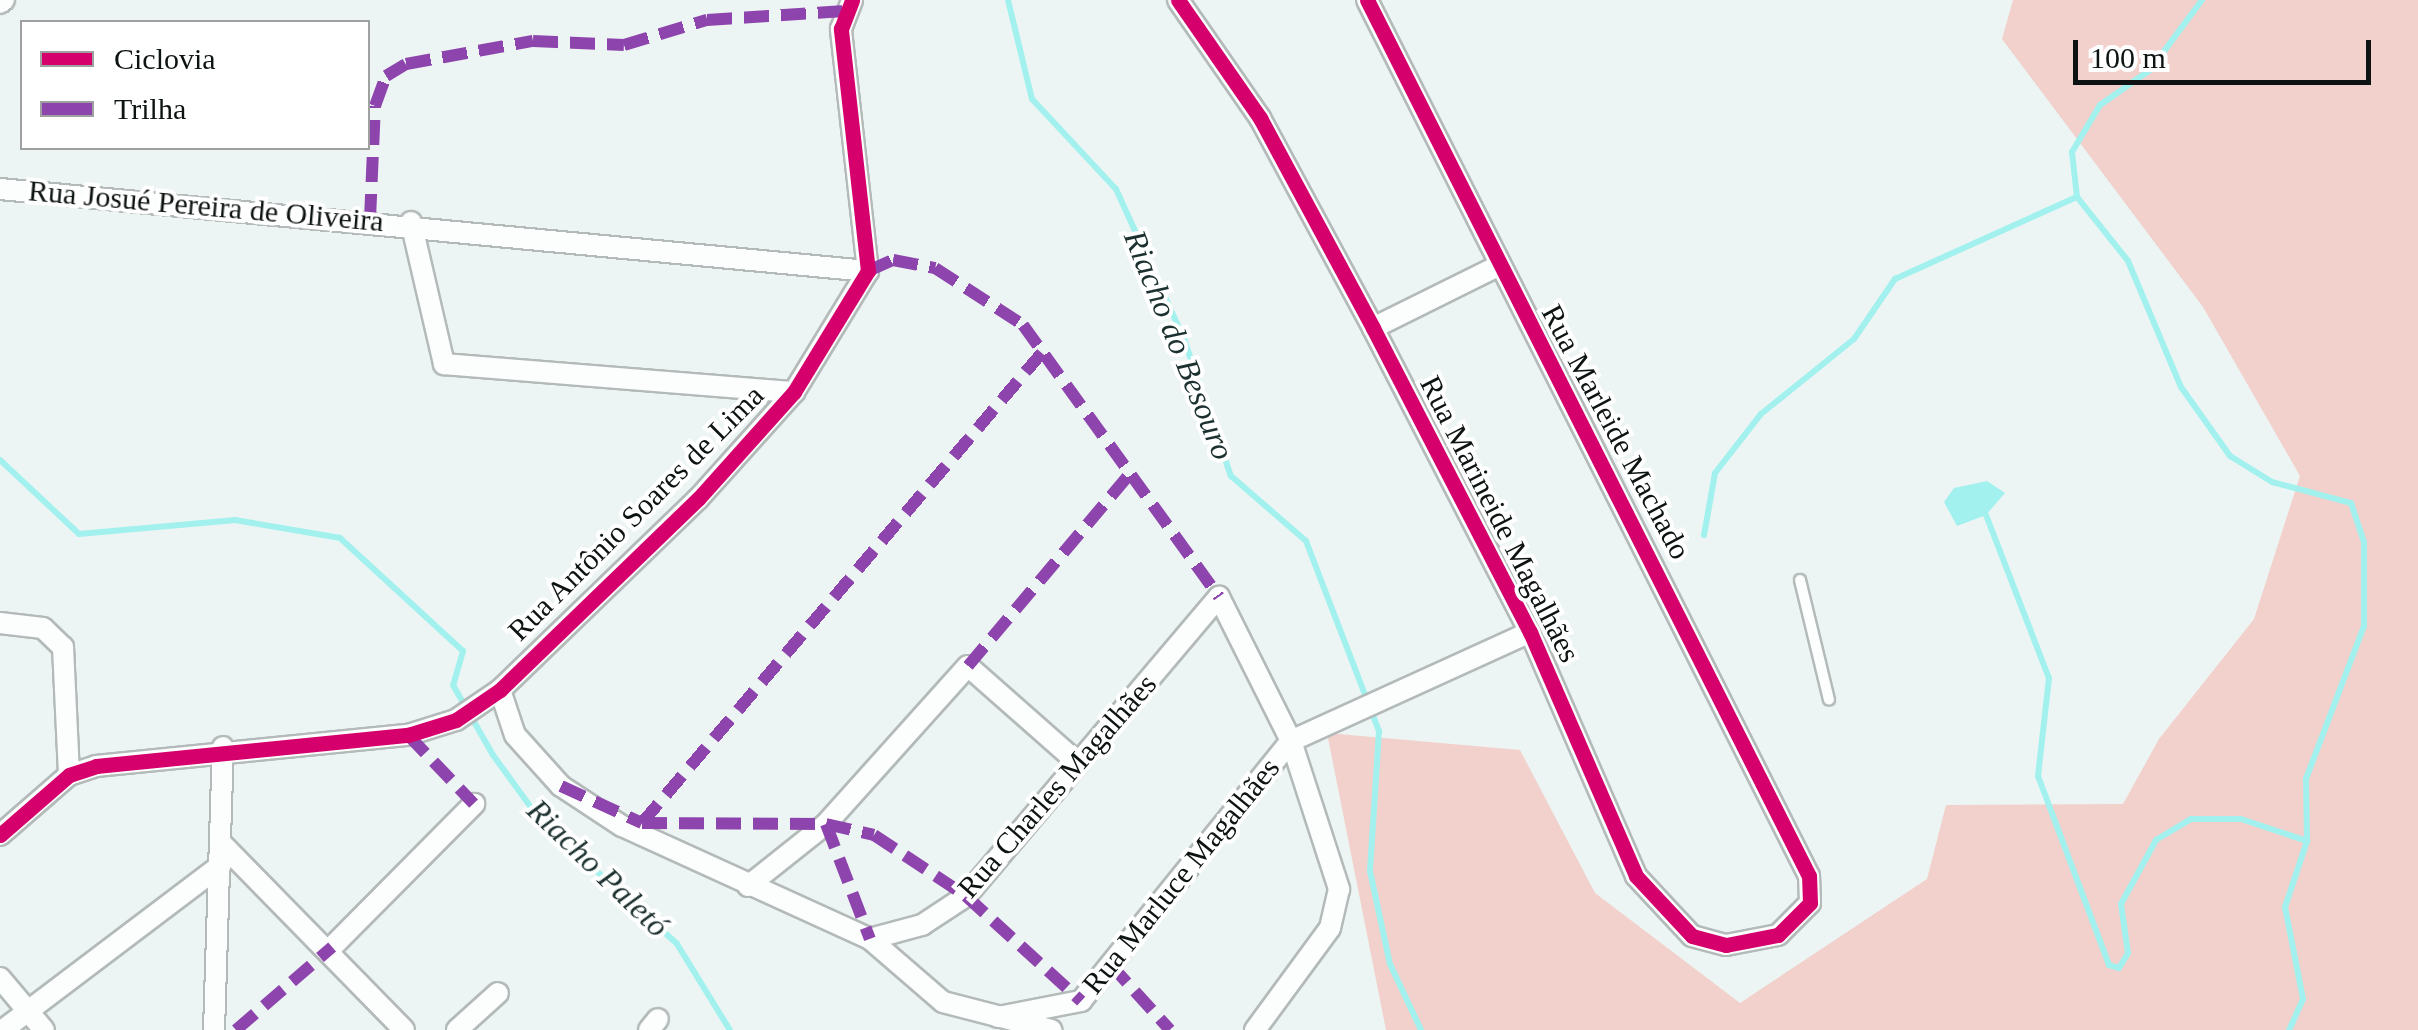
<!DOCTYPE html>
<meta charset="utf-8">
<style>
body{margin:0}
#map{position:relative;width:2418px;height:1030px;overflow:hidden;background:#ecf5f4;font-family:Georgia,serif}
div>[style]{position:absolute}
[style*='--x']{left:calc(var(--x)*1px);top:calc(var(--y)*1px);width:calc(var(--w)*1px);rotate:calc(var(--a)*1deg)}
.forest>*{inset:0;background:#f2d0cb}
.water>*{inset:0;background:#a2f1ee}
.stream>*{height:6px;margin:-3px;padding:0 3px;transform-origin:3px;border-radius:3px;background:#a2f1ee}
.roads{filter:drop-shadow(2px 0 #b3bab9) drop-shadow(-2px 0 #b3bab9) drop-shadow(0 2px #b3bab9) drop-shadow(0 -2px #b3bab9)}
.lane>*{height:10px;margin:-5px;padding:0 5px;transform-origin:5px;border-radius:5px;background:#fcfefd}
.street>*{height:20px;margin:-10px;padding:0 10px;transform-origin:10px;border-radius:10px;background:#fcfefd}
.quiet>*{height:12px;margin-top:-6px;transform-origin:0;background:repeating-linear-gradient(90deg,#8e44ad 0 25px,transparent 0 37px)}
.cycleway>*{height:15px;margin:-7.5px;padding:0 7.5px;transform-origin:7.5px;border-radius:7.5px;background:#d6006c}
span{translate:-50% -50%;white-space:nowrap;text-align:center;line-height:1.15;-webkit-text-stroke:8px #fff;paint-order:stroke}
.street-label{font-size:30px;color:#0d1312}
.water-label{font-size:32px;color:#1b302f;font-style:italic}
.legend{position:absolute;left:20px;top:20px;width:350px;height:130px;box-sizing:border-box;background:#fff;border:2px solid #9ea1a0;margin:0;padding:12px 18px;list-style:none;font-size:30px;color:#0d1312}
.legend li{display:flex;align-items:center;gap:20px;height:50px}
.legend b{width:50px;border:2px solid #9ea1a0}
.scale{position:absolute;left:2073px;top:40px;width:298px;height:45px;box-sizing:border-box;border:5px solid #0d1312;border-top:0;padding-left:12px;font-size:30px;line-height:35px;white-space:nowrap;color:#0d1312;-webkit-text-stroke:8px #fff;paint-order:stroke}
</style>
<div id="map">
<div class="forest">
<div style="clip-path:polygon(2013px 0,2418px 0,2418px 1030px,1386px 1030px,1327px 733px,1520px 750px,1595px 893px,1740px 1003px,1927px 879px,1946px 805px,2123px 804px,2159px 739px,2254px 619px,2300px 476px,2203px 307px,2002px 39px)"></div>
</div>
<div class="water">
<div style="clip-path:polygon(1987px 481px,2005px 493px,1986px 515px,1957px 526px,1944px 502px,1954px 488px)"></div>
</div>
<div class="stream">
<div style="--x:1008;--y:0;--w:102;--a:76.4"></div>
<div style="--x:1032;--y:99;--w:123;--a:47"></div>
<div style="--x:1116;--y:189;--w:165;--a:65.6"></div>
<div style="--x:1184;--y:339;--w:145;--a:71.1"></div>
<div style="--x:1231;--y:476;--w:99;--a:40.9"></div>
<div style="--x:1306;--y:541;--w:204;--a:69"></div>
<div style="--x:1379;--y:731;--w:140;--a:93.7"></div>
<div style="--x:1370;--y:871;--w:95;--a:77.9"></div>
<div style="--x:1390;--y:964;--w:73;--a:64.8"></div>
<div style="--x:2202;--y:0;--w:87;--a:126.6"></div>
<div style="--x:2150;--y:70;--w:61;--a:145"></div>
<div style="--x:2100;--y:105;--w:55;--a:120.8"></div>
<div style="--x:2072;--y:152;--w:45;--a:83.7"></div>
<div style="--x:2077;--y:197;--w:82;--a:51.4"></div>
<div style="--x:2128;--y:261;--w:137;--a:67.2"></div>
<div style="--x:2181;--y:387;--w:85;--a:54.6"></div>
<div style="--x:2230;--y:456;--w:49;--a:31.8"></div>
<div style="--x:2272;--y:482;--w:82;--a:14.9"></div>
<div style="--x:2351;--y:503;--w:41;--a:71.6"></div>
<div style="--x:2364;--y:542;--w:84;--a:90"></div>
<div style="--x:2364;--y:626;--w:164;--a:110.8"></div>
<div style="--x:2306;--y:779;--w:62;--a:89.1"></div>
<div style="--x:2307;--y:841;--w:70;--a:108.4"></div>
<div style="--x:2285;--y:907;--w:94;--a:78.9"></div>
<div style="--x:2303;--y:999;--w:34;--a:114"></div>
<div style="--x:0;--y:460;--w:108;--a:43.1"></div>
<div style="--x:79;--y:534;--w:157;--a:-5.1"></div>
<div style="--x:235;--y:520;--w:107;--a:9.7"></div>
<div style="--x:340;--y:538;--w:167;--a:42.6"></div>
<div style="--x:463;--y:651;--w:35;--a:106"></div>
<div style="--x:453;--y:685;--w:81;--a:60.3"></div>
<div style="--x:493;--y:755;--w:80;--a:54.1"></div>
<div style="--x:540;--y:820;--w:185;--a:42.1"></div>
<div style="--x:677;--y:944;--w:101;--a:58.4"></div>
<div style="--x:1986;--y:515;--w:175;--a:68.9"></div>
<div style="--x:2049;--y:678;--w:99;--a:96.4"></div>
<div style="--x:2038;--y:776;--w:202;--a:69.4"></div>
<div style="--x:2109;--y:965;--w:10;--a:17"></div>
<div style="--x:2119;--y:968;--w:17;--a:-59"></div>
<div style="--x:2128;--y:953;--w:49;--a:-98.1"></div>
<div style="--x:2121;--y:904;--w:73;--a:-61.3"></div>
<div style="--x:2156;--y:840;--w:41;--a:-31"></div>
<div style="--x:2191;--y:819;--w:50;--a:0"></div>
<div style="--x:2241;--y:819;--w:70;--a:18.4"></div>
<div style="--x:1704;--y:535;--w:63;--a:-79.9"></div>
<div style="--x:1715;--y:473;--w:75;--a:-52.1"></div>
<div style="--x:1761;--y:414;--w:119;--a:-38.9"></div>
<div style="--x:1854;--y:339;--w:73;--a:-55.7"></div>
<div style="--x:1895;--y:279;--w:200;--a:-24.3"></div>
</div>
<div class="roads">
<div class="lane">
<div style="--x:1800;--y:580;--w:123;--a:76.4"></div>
</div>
<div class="street">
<div style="--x:1178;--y:0;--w:144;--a:55.2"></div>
<div style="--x:1260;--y:118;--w:238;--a:61.7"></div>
<div style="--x:1373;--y:328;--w:342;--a:62.7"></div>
<div style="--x:1530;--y:632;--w:266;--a:66.5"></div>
<div style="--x:1636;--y:876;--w:82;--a:47"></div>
<div style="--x:1692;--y:936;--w:35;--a:15"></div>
<div style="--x:1726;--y:945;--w:53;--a:-10.9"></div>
<div style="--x:1778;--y:935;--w:45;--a:-45"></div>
<div style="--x:1810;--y:903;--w:27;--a:-92"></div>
<div style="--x:1809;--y:876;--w:981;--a:-116.77"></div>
<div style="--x:0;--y:3;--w:5;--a:-37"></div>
<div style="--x:0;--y:189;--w:872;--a:5.4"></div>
<div style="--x:411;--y:222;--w:146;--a:76.9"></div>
<div style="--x:444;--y:364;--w:351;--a:4.6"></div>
<div style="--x:1373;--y:328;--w:137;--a:-26.4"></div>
<div style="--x:0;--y:623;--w:43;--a:6.6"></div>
<div style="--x:43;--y:628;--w:28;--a:44"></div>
<div style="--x:63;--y:647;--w:128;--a:87.3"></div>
<div style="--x:500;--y:690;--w:47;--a:71.6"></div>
<div style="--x:515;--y:735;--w:69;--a:48"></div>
<div style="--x:561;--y:786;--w:73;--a:33.3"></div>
<div style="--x:622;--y:826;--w:273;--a:24.5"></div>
<div style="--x:870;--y:939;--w:96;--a:40.8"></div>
<div style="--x:943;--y:1002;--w:112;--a:14.5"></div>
<div style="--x:0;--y:835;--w:91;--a:-41"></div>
<div style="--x:69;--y:775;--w:28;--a:-18"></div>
<div style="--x:96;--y:766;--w:314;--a:-5.7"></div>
<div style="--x:408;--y:735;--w:50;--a:-17.4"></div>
<div style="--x:456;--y:720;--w:53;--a:-34.3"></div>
<div style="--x:500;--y:690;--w:275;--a:-44"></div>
<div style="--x:698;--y:499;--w:144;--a:-48.1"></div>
<div style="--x:794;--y:392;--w:142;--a:-58.6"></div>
<div style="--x:868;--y:271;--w:244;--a:-96.4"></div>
<div style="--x:841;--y:29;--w:31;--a:-69"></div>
<div style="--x:222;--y:844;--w:260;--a:45.6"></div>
<div style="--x:748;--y:886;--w:100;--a:-38.5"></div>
<div style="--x:826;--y:824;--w:212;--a:-48.1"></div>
<div style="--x:968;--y:666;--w:147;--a:41.4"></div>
<div style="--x:870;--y:939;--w:54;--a:-15.1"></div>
<div style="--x:922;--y:925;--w:53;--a:-33.4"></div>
<div style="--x:966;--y:896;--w:392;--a:-49.8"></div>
<div style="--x:1219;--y:597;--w:161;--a:63.4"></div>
<div style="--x:1291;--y:741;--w:156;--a:72"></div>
<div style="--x:1339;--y:889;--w:40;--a:103"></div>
<div style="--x:1330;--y:928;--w:127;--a:126.3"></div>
<div style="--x:332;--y:947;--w:202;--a:-45.2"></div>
<div style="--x:0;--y:978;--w:68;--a:49.8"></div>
<div style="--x:998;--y:1017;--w:85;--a:-10.9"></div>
<div style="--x:1081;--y:1001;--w:334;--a:-51.1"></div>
<div style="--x:1291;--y:741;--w:263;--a:-24.5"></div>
<div style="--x:3;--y:1030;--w:273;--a:-37.1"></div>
<div style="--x:214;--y:1030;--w:283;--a:-88.2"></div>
<div style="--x:457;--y:1030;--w:55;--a:-42.1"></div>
<div style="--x:649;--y:1030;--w:14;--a:-51"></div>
</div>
</div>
<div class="quiet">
<div style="--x:370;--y:219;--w:113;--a:-87.5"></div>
<div style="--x:375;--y:106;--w:32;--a:-70"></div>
<div style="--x:386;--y:76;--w:23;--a:-31"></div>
<div style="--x:406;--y:64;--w:129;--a:-10.3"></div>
<div style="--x:533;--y:41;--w:91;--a:2.5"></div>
<div style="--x:624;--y:45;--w:87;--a:-16.8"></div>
<div style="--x:707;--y:20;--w:138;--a:-3.7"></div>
<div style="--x:868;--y:271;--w:27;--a:-24"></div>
<div style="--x:893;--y:260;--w:43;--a:10.8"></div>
<div style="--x:935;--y:268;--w:105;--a:32.9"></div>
<div style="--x:1023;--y:325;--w:335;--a:54.2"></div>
<div style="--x:968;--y:666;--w:258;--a:-49.9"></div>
<div style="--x:408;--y:735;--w:95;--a:46.3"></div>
<div style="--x:561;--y:786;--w:89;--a:24.6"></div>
<div style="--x:642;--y:823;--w:184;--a:0.3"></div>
<div style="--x:826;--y:824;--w:49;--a:12.9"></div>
<div style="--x:874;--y:835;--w:110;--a:33.5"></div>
<div style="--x:966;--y:896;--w:156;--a:42.4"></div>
<div style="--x:642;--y:823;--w:624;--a:-49.62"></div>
<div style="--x:826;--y:824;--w:123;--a:69.1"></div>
<div style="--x:1110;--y:964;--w:89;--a:47.7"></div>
<div style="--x:236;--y:1030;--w:127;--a:-40.8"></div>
</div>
<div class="cycleway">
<div style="--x:1178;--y:0;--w:144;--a:55.2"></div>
<div style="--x:1260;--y:118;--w:238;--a:61.7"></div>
<div style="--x:1373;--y:328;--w:342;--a:62.7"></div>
<div style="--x:1530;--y:632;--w:266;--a:66.5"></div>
<div style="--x:1636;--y:876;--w:82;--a:47"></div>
<div style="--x:1692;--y:936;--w:35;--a:15"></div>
<div style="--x:1726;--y:945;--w:53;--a:-10.9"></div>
<div style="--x:1778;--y:935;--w:45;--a:-45"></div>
<div style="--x:1810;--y:903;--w:27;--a:-92"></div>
<div style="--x:1809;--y:876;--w:981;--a:-116.77"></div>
<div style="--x:0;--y:835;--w:91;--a:-41"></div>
<div style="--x:69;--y:775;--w:28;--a:-18"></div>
<div style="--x:96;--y:766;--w:314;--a:-5.7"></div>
<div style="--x:408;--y:735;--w:50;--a:-17.4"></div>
<div style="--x:456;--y:720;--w:53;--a:-34.3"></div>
<div style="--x:500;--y:690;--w:275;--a:-44"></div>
<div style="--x:698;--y:499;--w:144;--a:-48.1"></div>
<div style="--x:794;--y:392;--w:142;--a:-58.6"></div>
<div style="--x:868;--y:271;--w:244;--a:-96.4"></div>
<div style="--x:841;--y:29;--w:31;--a:-69"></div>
</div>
<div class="street-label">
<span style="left:206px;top:206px;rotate:5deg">Rua Josué Pereira de Oliveira</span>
<span style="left:1616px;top:432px;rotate:62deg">Rua Marleide Machado</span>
<span style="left:636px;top:513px;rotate:-45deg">Rua Antônio Soares de Lima</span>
<span style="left:1500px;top:519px;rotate:63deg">Rua Marineide Magalhães</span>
<span style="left:1057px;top:786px;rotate:-49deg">Rua Charles Magalhães</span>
<span style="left:1181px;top:876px;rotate:-51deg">Rua Marluce Magalhães</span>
</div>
<div class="water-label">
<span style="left:1179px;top:345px;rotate:68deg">Riacho do Besouro</span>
<span style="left:598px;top:868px;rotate:44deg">Riacho Paletó</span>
</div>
<ul class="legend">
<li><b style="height:12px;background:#d6006c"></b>Ciclovia</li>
<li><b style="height:12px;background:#8e44ad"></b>Trilha</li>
</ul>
<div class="scale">100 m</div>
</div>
